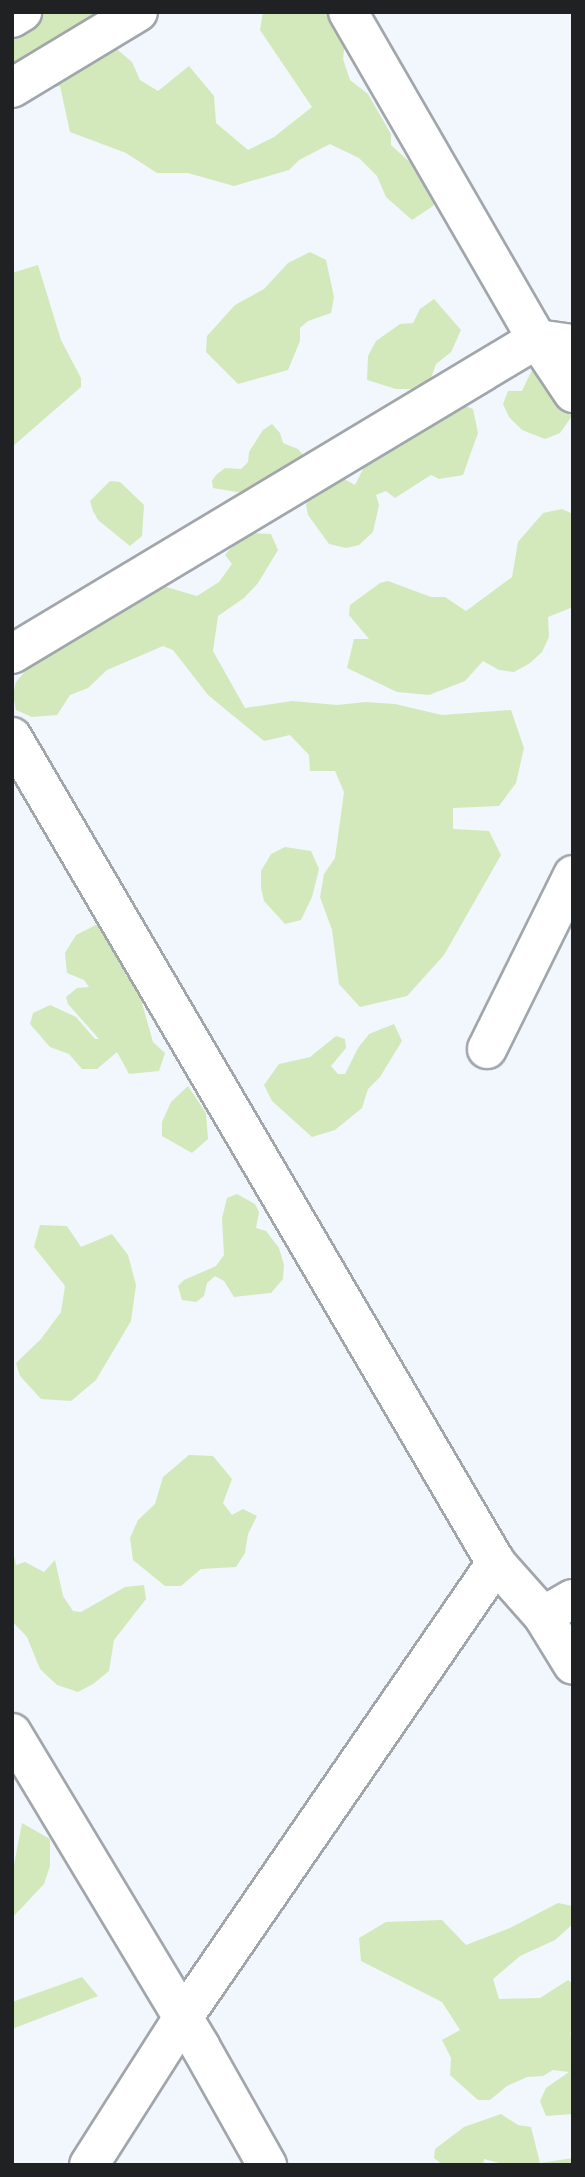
<!DOCTYPE html>
<style>
body{margin:0}
#map{position:relative;width:585px;height:2177px;overflow:hidden;background:#f1f7fc;font-family:"Titillium Web",sans-serif}
div>[style]{position:absolute}
[style*='--x']{left:calc(var(--x)*1px);top:calc(var(--y)*1px);width:calc(var(--w)*1px);rotate:calc(var(--a)*1deg)}
.green>*{inset:0;background:#d3e9bb}
.roads{filter:drop-shadow(2px 0 #a1a6ab) drop-shadow(-2px 0 #a1a6ab) drop-shadow(0 2px #a1a6ab) drop-shadow(0 -2px #a1a6ab)}
.street>*{height:38px;margin:-19px;padding:0 19px;transform-origin:19px;border-radius:19px;background:#fff}
span{translate:-50% -50%;white-space:nowrap;text-align:center;line-height:1.15;-webkit-text-stroke:5px #fff;paint-order:stroke}
.frame{position:absolute;inset:0;border:14px solid #1f2122;pointer-events:none}
</style>
<div id="map">
<div class="green">
<div style="clip-path:polygon(12px 12px,108px 12px,106px 40px,132px 62px,140px 80px,158px 91px,189px 66px,214px 96px,216px 123px,248px 150px,274px 137px,312px 107px,260px 30px,263px 12px,330px 12px,345px 40px,343px 59px,350px 80px,368px 94px,391px 134px,391px 145px,428px 179px,438px 198px,433px 206px,412px 220px,386px 197px,377px 176px,359px 158px,330px 144px,299px 160px,289px 170px,234px 186px,188px 173px,157px 173px,126px 153px,70px 132px,60px 86px,12px 95px)"></div>
<div style="clip-path:polygon(310px 252px,326px 260px,334px 297px,331px 313px,308px 321px,300px 328px,300px 341px,288px 370px,238px 384px,206px 352px,207px 336px,235px 305px,264px 289px,288px 263px)"></div>
<div style="clip-path:polygon(38px 265px,61px 340px,81px 378px,81px 387px,12px 447px,12px 273px)"></div>
<div style="clip-path:polygon(434px 299px,461px 330px,451px 352px,436px 364px,430px 381px,416px 389px,396px 389px,367px 380px,368px 356px,376px 341px,400px 324px,413px 323px,420px 309px)"></div>
<div style="clip-path:polygon(543px 362px,573px 367px,572px 416px,560px 433px,545px 439px,522px 430px,509px 417px,503px 404px,508px 391px,522px 391px,531px 372px)"></div>
<div style="clip-path:polygon(456px 403px,473px 409px,478px 433px,463px 475px,439px 479px,431px 475px,395px 498px,386px 491px,376px 495px,379px 505px,373px 532px,359px 545px,346px 548px,329px 544px,308px 515px,306px 505px,312px 492px,346px 471px,346px 480px,355px 485px,372px 451px)"></div>
<div style="clip-path:polygon(272px 424px,280px 433px,283px 443px,298px 449px,309px 462px,243px 493px,213px 488px,212px 481px,216px 475px,225px 468px,241px 469px,248px 462px,249px 452px,263px 430px)"></div>
<div style="clip-path:polygon(110px 481px,120px 482px,144px 505px,142px 536px,130px 546px,98px 520px,93px 511px,90px 501px)"></div>
<div style="clip-path:polygon(562px 509px,573px 514px,573px 607px,548px 617px,549px 637px,542px 652px,530px 663px,514px 672px,499px 670px,483px 661px,465px 681px,429px 695px,397px 692px,347px 668px,354px 639px,369px 639px,349px 615px,350px 605px,380px 583px,388px 581px,431px 597px,445px 597px,466px 611px,512px 577px,518px 542px,543px 513px)"></div>
<div style="clip-path:polygon(244px 533px,271px 534px,278px 550px,258px 583px,244px 598px,218px 616px,213px 651px,245px 708px,292px 701px,337px 705px,366px 702px,395px 704px,442px 715px,511px 710px,524px 748px,516px 783px,499px 806px,453px 808px,453px 829px,489px 831px,501px 855px,444px 955px,407px 996px,360px 1007px,339px 984px,332px 930px,320px 897px,324px 874px,335px 858px,344px 792px,335px 771px,310px 771px,309px 755px,290px 735px,264px 741px,208px 695px,173px 650px,163px 646px,107px 670px,88px 688px,70px 695px,57px 715px,32px 717px,16px 710px,13px 695px,16px 682px,34px 661px,109px 610px,119px 613px,130px 600px,144px 592px,163px 586px,197px 596px,219px 582px,232px 564px,225px 555px)"></div>
<div style="clip-path:polygon(285px 847px,311px 851px,319px 869px,312px 897px,301px 920px,285px 924px,264px 901px,261px 888px,261px 871px,271px 854px)"></div>
<div style="clip-path:polygon(98px 924px,114px 934px,121px 949px,125px 974px,138px 989px,153px 1042px,165px 1053px,159px 1071px,129px 1074px,117px 1052px,97px 1069px,82px 1069px,69px 1054px,50px 1047px,30px 1024px,33px 1013px,50px 1005px,76px 1017px,95px 1039px,99px 1039px,68px 1004px,66px 997px,77px 988px,89px 987px,84px 980px,67px 973px,65px 953px,76px 935px)"></div>
<div style="clip-path:polygon(394px 1024px,402px 1041px,380px 1077px,368px 1089px,362px 1108px,335px 1130px,312px 1137px,272px 1101px,264px 1085px,279px 1064px,310px 1057px,336px 1036px,345px 1039px,346px 1048px,331px 1066px,338px 1074px,345px 1074px,358px 1048px,369px 1034px)"></div>
<div style="clip-path:polygon(188px 1086px,206px 1113px,208px 1139px,192px 1153px,162px 1136px,162px 1122px,171px 1102px)"></div>
<div style="clip-path:polygon(237px 1194px,255px 1204px,259px 1212px,256px 1228px,266px 1231px,279px 1248px,284px 1265px,283px 1279px,271px 1293px,234px 1297px,224px 1281px,215px 1276px,207px 1283px,204px 1296px,196px 1302px,182px 1300px,178px 1286px,184px 1280px,216px 1266px,224px 1255px,222px 1218px,227px 1198px)"></div>
<div style="clip-path:polygon(40px 1225px,67px 1226px,81px 1247px,112px 1234px,128px 1255px,136px 1285px,131px 1321px,96px 1380px,71px 1401px,41px 1399px,20px 1376px,16px 1363px,41px 1339px,61px 1312px,65px 1286px,34px 1247px)"></div>
<div style="clip-path:polygon(189px 1455px,213px 1456px,232px 1479px,223px 1503px,232px 1515px,243px 1509px,257px 1516px,248px 1534px,245px 1553px,236px 1567px,201px 1569px,181px 1586px,165px 1586px,133px 1560px,130px 1538px,138px 1520px,155px 1504px,163px 1477px)"></div>
<div style="clip-path:polygon(12px 1546px,16px 1565px,25px 1562px,44px 1572px,55px 1560px,63px 1596px,73px 1611px,81px 1612px,125px 1587px,144px 1585px,146px 1599px,114px 1640px,109px 1671px,93px 1684px,78px 1692px,57px 1685px,40px 1669px,27px 1637px,12px 1621px)"></div>
<div style="clip-path:polygon(22px 1823px,50px 1839px,50px 1866px,44px 1884px,12px 1918px,12px 1875px)"></div>
<div style="clip-path:polygon(558px 1903px,573px 1906px,573px 1924px,555px 1940px,520px 1956px,493px 1979px,499px 1999px,540px 1998px,568px 1980px,573px 1984px,573px 2028px,570px 2034px,573px 2036px,573px 2114px,546px 2116px,540px 2101px,546px 2088px,569px 2072px,553px 2070px,543px 2076px,527px 2077px,507px 2086px,490px 2100px,478px 2100px,450px 2075px,451px 2058px,442px 2040px,460px 2030px,442px 2002px,361px 1961px,359px 1938px,386px 1922px,442px 1920px,466px 1945px,510px 1928px)"></div>
<div style="clip-path:polygon(82px 1977px,98px 1996px,12px 2029px,12px 2002px)"></div>
<div style="clip-path:polygon(501px 2114px,518px 2125px,531px 2127px,540px 2163px,573px 2158px,573px 2165px,507px 2165px,484px 2159px,483px 2165px,443px 2165px,434px 2158px,435px 2149px,464px 2127px)"></div>
</div>
<div class="roads">
<div class="street">
<div style="--x:348;--y:12;--w:378;--a:60"></div>
<div style="--x:537;--y:339;--w:65;--a:56.3"></div>
<div style="--x:12;--y:18;--w:12;--a:-31"></div>
<div style="--x:12;--y:88;--w:147;--a:-31.1"></div>
<div style="--x:12;--y:654;--w:612;--a:-30.96"></div>
<div style="--x:537;--y:339;--w:36;--a:8"></div>
<div style="--x:12;--y:737;--w:957;--a:59.63"></div>
<div style="--x:496;--y:1563;--w:71;--a:48.4"></div>
<div style="--x:543;--y:1616;--w:57;--a:58.5"></div>
<div style="--x:487;--y:1049;--w:194;--a:-63.7"></div>
<div style="--x:543;--y:1616;--w:34;--a:-30"></div>
<div style="--x:12;--y:1733;--w:365;--a:59"></div>
<div style="--x:200;--y:2046;--w:137;--a:60.6"></div>
<div style="--x:89;--y:2165;--w:173;--a:-57.5"></div>
<div style="--x:182;--y:2019;--w:554;--a:-55.45"></div>
</div>
</div>
<div class="frame"></div>
</div>
